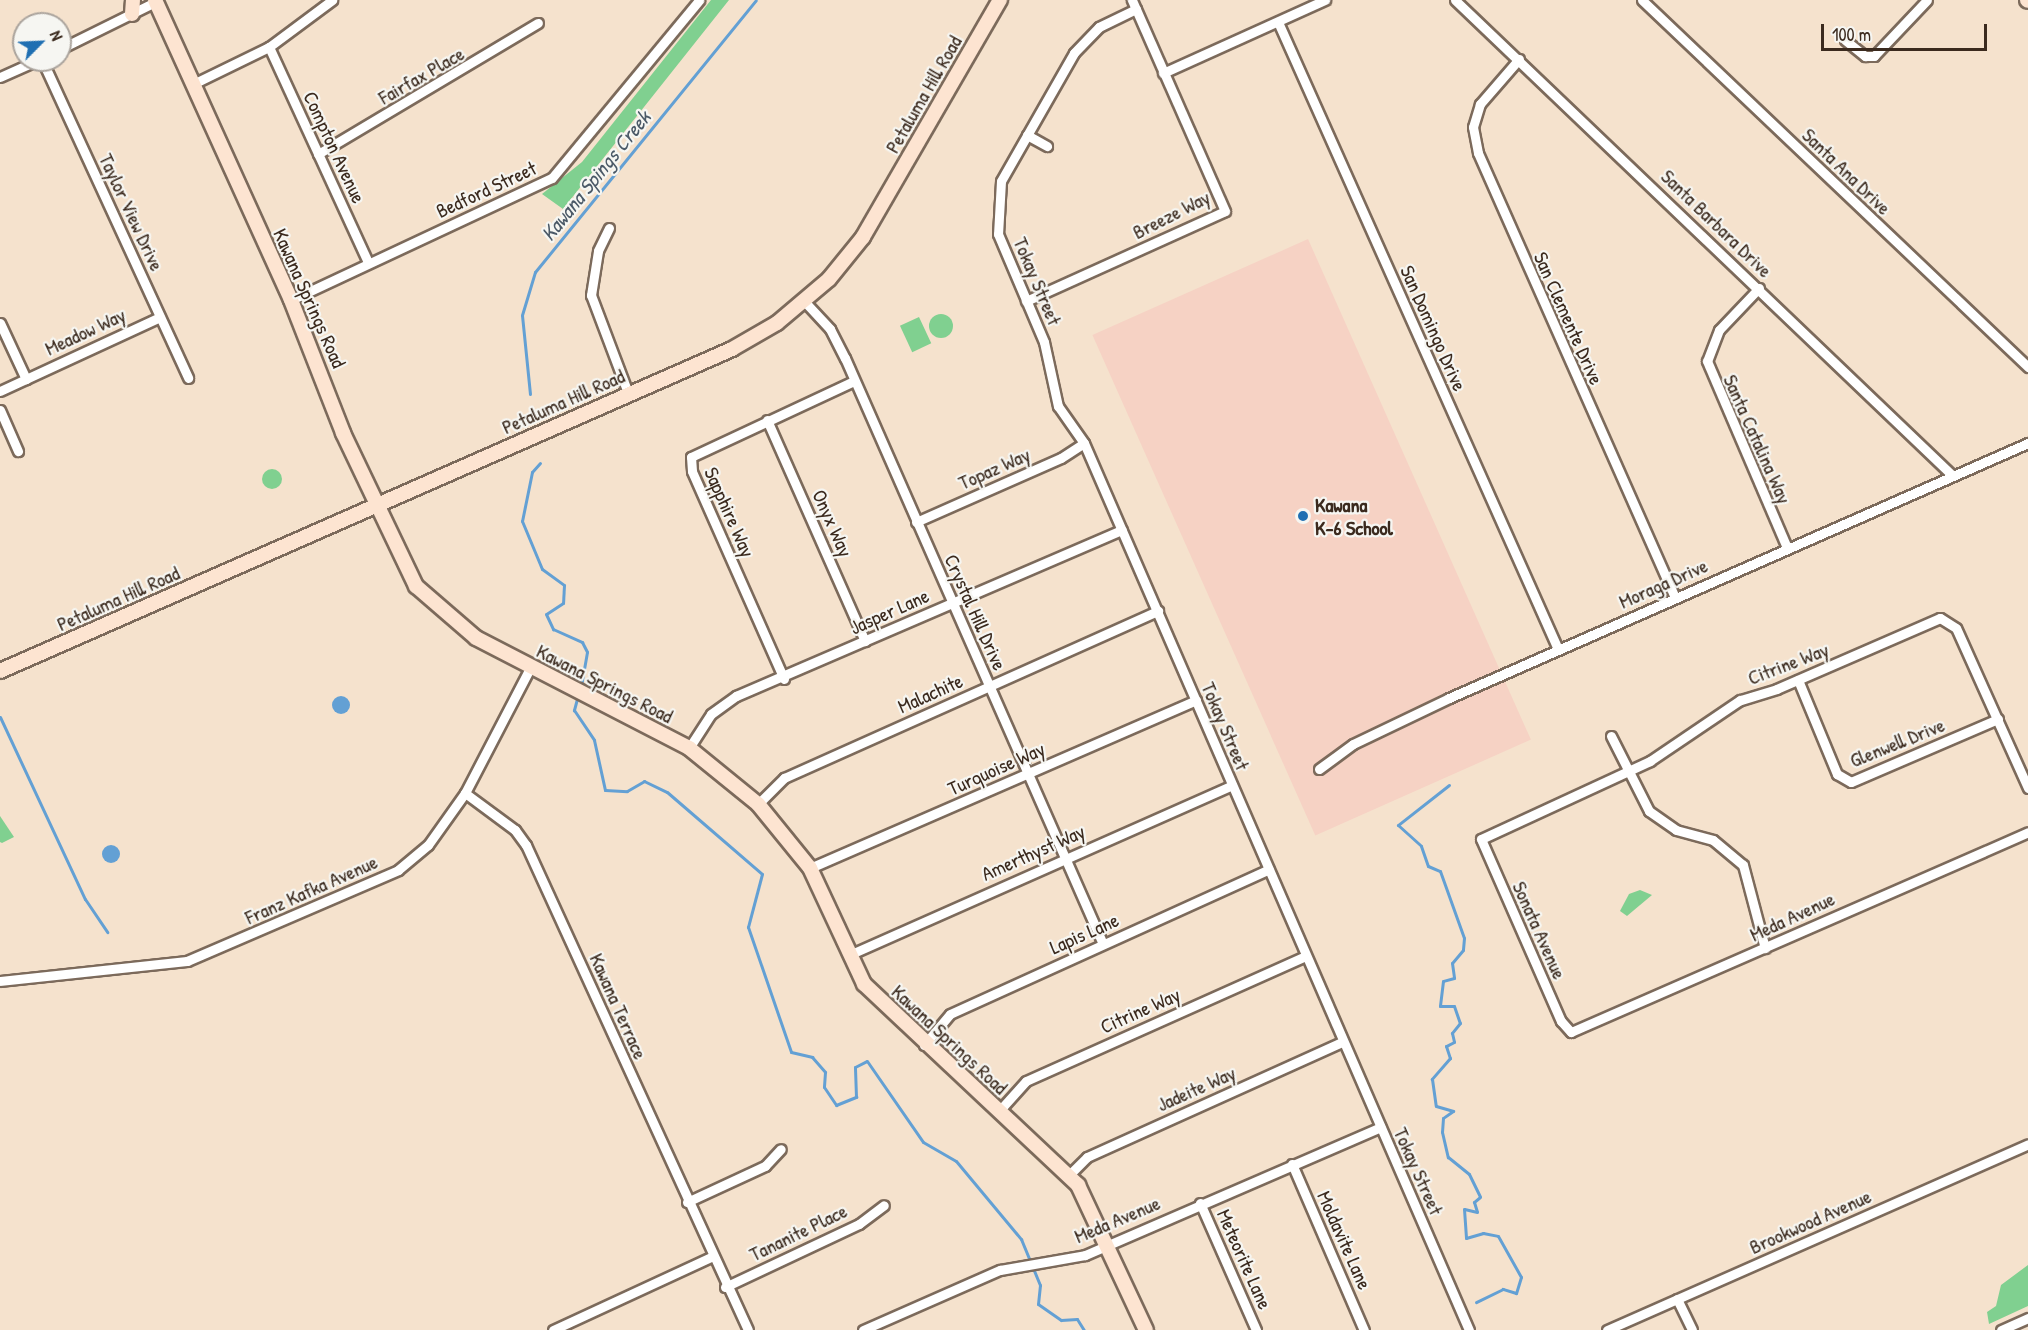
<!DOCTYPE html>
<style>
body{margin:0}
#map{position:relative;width:2028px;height:1330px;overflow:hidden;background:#f5e2cd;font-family:"Patrick Hand",sans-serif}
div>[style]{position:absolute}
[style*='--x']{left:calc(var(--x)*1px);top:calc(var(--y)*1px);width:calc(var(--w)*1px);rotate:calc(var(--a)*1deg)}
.built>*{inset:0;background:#f6d2c4;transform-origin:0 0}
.green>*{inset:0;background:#80d090;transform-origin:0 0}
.round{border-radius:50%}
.water>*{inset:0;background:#63a0d4}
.stream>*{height:3px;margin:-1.5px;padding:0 1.5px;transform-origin:1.5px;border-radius:1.5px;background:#63a0d4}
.roads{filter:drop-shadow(2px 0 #7c6a5b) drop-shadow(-2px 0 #7c6a5b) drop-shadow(0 2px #7c6a5b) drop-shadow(0 -2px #7c6a5b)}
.street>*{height:9px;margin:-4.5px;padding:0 4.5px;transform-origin:4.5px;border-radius:4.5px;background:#fff}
.secondary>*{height:14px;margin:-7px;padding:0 7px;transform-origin:7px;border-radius:7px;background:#fde4d1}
.dots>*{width:16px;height:16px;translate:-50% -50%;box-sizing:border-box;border:3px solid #f6f6f2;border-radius:50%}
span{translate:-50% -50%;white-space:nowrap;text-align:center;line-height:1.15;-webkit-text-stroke:4.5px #f6f6f2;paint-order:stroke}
.street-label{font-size:20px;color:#3b2a1e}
.poi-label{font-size:20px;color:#3b2a1e;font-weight:700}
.left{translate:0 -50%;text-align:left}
.water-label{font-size:21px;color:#4b5967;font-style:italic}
.north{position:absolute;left:12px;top:12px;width:60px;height:60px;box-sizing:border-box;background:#f6f6f2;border:2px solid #aba49d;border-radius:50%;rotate:66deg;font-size:16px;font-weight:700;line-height:24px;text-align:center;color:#3b2a1e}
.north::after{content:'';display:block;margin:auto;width:21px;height:27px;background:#1f6fb2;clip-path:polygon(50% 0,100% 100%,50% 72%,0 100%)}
.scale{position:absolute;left:1821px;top:24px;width:166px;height:27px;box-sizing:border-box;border:3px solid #3b2a1e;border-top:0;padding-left:8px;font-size:18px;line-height:21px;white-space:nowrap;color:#3b2a1e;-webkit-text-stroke:4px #f6f6f2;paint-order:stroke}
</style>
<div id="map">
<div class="built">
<div style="left:1308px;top:239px;width:548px;height:236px;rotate:66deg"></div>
</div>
<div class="green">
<div style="clip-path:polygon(711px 0,729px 0,563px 209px,542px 194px,582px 162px)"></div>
<div class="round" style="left:929px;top:314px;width:24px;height:24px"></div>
<div style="left:919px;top:317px;width:29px;height:21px;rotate:65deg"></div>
<div class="round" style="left:262px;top:469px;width:20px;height:20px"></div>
<div style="clip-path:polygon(0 816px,14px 837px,2px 843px,0 842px)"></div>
<div style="clip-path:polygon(1640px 890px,1652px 895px,1627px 916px,1620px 911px,1629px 894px)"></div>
<div style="clip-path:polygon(2028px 1265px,2028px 1306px,1989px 1324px,1987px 1312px,1996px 1306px,2001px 1285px)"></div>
</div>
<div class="water">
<div class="round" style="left:332px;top:696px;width:18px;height:18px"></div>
<div class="round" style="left:102px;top:845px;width:18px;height:18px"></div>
</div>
<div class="stream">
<div style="--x:530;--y:394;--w:79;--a:-95.8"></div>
<div style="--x:522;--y:315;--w:45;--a:-73.2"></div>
<div style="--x:535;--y:272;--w:350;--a:-50.9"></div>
<div style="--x:540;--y:463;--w:12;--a:132"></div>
<div style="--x:532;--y:472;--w:50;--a:101.5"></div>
<div style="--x:522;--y:521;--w:52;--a:67.4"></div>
<div style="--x:542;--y:569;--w:27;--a:36"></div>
<div style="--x:564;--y:585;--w:18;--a:93"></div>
<div style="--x:563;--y:603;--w:20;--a:147"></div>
<div style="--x:546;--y:614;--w:17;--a:65"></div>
<div style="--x:553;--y:629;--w:32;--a:24"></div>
<div style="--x:582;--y:642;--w:11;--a:63"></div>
<div style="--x:587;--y:652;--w:35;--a:100"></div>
<div style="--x:578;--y:695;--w:16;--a:105"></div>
<div style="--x:574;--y:710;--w:36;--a:56"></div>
<div style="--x:594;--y:740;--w:51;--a:77.6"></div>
<div style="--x:605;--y:790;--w:22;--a:3"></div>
<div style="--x:627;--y:791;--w:20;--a:-30"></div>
<div style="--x:644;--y:781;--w:25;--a:26"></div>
<div style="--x:667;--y:792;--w:125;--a:40.8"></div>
<div style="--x:762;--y:874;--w:55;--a:104.8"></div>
<div style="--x:748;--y:927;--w:132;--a:71"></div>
<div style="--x:791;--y:1052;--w:22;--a:13"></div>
<div style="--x:812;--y:1057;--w:20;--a:49"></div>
<div style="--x:825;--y:1072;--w:15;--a:94"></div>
<div style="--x:824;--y:1087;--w:22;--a:56"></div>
<div style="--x:836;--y:1105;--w:22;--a:-22"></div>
<div style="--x:856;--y:1097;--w:30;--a:-92"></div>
<div style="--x:855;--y:1067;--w:13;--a:-27"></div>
<div style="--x:867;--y:1061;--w:98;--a:55.3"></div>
<div style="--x:923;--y:1142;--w:38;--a:30"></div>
<div style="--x:956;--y:1161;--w:102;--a:50.2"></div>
<div style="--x:1021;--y:1239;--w:50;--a:67.6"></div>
<div style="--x:1040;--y:1285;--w:19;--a:96"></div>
<div style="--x:1038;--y:1304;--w:28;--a:35"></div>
<div style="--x:1061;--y:1320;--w:16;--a:-4"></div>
<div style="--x:1077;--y:1319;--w:13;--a:58"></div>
<div style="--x:0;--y:717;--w:201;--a:65"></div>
<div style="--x:85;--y:899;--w:40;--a:56"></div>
<div style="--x:1449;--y:785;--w:65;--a:141.9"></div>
<div style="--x:1398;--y:825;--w:31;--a:42"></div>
<div style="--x:1421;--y:846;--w:21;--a:71"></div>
<div style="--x:1428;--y:866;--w:13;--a:23"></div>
<div style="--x:1440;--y:871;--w:71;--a:70.3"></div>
<div style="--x:1464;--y:938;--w:12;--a:95"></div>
<div style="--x:1463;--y:950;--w:17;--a:130"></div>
<div style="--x:1452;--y:963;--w:15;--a:82"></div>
<div style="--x:1454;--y:978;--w:11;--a:165"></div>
<div style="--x:1443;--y:981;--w:25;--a:97"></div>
<div style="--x:1440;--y:1006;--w:14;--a:0"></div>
<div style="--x:1454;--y:1006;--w:18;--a:71"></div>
<div style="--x:1460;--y:1023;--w:13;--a:129"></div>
<div style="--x:1452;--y:1033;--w:9;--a:77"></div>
<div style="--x:1454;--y:1042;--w:9;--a:153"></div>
<div style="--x:1446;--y:1046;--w:13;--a:72"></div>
<div style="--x:1450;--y:1058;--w:28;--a:131"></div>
<div style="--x:1432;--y:1079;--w:27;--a:82"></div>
<div style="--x:1436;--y:1106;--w:18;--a:16"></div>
<div style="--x:1453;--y:1111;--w:12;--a:145"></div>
<div style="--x:1443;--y:1118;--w:14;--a:94"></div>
<div style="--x:1442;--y:1132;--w:26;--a:77"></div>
<div style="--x:1448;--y:1157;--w:27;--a:39"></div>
<div style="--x:1469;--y:1174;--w:25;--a:64"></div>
<div style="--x:1480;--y:1197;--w:8;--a:140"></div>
<div style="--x:1474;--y:1202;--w:10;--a:73"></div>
<div style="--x:1477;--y:1212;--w:13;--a:-167"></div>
<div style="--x:1464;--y:1209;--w:29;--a:86"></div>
<div style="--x:1466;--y:1238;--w:18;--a:-16"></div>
<div style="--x:1483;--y:1233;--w:15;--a:11"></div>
<div style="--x:1498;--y:1236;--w:47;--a:60.7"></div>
<div style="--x:1521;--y:1277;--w:17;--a:107"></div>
<div style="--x:1516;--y:1293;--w:14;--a:-163"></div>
<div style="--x:1503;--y:1289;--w:30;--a:154"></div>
</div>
<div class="roads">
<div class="street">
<div style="--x:1455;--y:0;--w:687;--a:43.7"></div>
<div style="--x:1642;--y:0;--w:533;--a:43.55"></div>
<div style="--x:1136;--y:9;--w:41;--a:154.1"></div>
<div style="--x:1099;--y:27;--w:36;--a:134"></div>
<div style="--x:1074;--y:53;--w:147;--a:119.7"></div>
<div style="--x:1001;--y:181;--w:53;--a:93.2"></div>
<div style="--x:998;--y:234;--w:117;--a:66.9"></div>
<div style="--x:1044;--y:342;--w:66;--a:77.7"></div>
<div style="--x:1058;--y:406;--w:45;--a:54.9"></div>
<div style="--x:1084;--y:443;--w:967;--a:66.54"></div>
<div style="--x:1278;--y:22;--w:687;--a:65.94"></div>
<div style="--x:1845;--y:40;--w:26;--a:39"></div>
<div style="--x:1865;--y:56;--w:9;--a:0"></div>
<div style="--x:1874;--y:56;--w:77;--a:-46.6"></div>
<div style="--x:269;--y:47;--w:237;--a:65.3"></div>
<div style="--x:60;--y:49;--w:106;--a:-26.3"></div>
<div style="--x:1519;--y:59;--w:60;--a:130.9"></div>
<div style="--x:1480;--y:104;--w:24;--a:107"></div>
<div style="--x:1473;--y:127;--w:26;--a:79"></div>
<div style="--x:1478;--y:153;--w:487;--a:66.1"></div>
<div style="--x:42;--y:60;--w:350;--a:65.3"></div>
<div style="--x:1163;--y:73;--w:178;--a:-24.3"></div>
<div style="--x:0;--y:77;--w:42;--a:-24.1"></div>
<div style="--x:193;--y:84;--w:85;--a:-26"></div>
<div style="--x:269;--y:47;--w:79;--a:-36.7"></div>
<div style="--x:1027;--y:135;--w:23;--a:29"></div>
<div style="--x:318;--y:154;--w:256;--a:-30.8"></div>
<div style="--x:609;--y:228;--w:25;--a:116"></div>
<div style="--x:598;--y:251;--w:45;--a:99"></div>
<div style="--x:591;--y:295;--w:105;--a:69.3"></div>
<div style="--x:1759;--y:288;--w:58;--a:133.6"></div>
<div style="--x:1719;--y:330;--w:33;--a:111"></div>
<div style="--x:1707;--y:361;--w:203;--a:66.8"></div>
<div style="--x:291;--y:300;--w:288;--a:-25.1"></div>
<div style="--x:552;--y:178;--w:231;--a:-50.4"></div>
<div style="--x:1026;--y:301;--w:218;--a:-24.3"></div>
<div style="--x:1225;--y:211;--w:231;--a:-113.8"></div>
<div style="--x:805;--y:302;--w:37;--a:47"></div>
<div style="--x:830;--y:329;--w:33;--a:63"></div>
<div style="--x:845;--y:358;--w:640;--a:66.24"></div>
<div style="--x:0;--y:323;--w:62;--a:65.1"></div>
<div style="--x:0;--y:391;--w:176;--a:-24.8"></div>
<div style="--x:0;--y:410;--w:45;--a:66.3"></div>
<div style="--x:767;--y:420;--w:242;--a:66.1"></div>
<div style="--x:916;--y:522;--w:158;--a:-23.8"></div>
<div style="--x:1061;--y:458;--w:27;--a:-33"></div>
<div style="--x:784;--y:679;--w:227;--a:-113.9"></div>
<div style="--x:692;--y:471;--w:14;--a:-94"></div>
<div style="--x:691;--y:457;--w:180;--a:-25"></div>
<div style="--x:1798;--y:680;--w:102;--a:67.5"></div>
<div style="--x:1837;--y:774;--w:16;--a:30"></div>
<div style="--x:1851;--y:782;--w:160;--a:-23.2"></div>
<div style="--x:1611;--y:736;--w:84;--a:63.1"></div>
<div style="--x:1649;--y:811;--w:33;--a:35"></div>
<div style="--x:1676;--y:830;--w:38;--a:15"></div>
<div style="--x:1713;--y:840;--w:39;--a:40"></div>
<div style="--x:1743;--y:865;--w:86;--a:75.2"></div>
<div style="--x:689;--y:748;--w:40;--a:-57.1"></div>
<div style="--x:711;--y:714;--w:31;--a:-36"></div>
<div style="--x:736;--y:696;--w:420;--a:-23.3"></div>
<div style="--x:1319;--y:769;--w:42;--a:-36.3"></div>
<div style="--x:1353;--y:744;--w:106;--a:-25.6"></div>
<div style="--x:1449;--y:698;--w:633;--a:-23.77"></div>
<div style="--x:2028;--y:788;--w:175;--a:-114.2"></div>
<div style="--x:1956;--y:628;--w:19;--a:-148"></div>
<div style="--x:1940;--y:618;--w:178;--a:156.5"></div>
<div style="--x:1777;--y:689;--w:39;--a:163"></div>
<div style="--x:1740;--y:700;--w:109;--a:145.9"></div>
<div style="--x:1650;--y:761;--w:186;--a:155.2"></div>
<div style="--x:1481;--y:839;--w:199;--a:66.3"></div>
<div style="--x:1561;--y:1021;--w:15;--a:48"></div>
<div style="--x:1571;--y:1032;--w:499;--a:-23.6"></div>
<div style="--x:465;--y:793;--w:62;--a:36.5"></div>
<div style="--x:515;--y:830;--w:19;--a:54"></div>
<div style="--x:526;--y:845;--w:533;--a:65.4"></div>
<div style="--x:758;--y:804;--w:37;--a:-45"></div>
<div style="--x:784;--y:778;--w:410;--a:-24.1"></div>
<div style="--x:810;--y:868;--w:421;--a:-23.5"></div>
<div style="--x:849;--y:955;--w:419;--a:-23.9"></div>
<div style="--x:0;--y:981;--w:188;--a:-6.1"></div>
<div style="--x:187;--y:961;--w:230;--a:-23.3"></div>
<div style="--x:398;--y:870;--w:39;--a:-40"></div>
<div style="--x:428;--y:845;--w:64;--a:-54.6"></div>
<div style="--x:465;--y:793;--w:141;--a:-62.5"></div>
<div style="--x:924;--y:1045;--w:40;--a:-50"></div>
<div style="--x:950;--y:1014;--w:350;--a:-24.4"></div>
<div style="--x:999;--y:1111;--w:40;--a:-48"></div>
<div style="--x:1026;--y:1081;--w:306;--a:-24.1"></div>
<div style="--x:1292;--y:1164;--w:181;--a:66.6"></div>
<div style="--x:1069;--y:1175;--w:25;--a:-45"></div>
<div style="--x:1087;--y:1157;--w:280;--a:-24.3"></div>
<div style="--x:687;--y:1202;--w:86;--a:-24.8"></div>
<div style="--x:765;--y:1166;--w:23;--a:-47"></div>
<div style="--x:1200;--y:1203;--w:139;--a:66.2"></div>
<div style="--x:725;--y:1287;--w:148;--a:-25.2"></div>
<div style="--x:859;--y:1224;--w:31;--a:-37"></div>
<div style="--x:1677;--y:1299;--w:34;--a:64"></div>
<div style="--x:553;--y:1330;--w:174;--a:-24.8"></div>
<div style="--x:863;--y:1330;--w:150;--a:-23.7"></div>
<div style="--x:1000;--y:1270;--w:86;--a:-10"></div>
<div style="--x:1085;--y:1255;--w:322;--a:-23.4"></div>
<div style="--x:1607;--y:1330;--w:460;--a:-23.8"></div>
<div style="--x:2001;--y:1330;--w:30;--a:-24"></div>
</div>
<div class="secondary">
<div style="--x:155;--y:0;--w:329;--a:65.6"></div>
<div style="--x:291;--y:300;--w:143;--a:68.6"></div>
<div style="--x:343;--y:433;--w:170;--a:64.5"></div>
<div style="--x:416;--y:586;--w:79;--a:40.9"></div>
<div style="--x:476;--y:638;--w:240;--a:27.3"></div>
<div style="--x:689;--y:748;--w:89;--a:39.1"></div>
<div style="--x:758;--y:804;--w:82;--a:50.9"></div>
<div style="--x:810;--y:868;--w:128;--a:65"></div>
<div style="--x:864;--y:984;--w:294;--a:43.2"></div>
<div style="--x:1078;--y:1185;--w:160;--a:64.9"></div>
<div style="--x:2027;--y:0;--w:1;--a:45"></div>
<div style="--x:132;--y:14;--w:14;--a:-86"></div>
<div style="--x:0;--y:671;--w:800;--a:-23.74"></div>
<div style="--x:732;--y:349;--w:52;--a:-30"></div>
<div style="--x:777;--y:323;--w:68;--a:-40.2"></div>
<div style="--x:829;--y:279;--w:54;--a:-51"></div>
<div style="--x:863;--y:237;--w:274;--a:-60"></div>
</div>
</div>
<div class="dots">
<div style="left:1303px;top:516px;background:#1f6fb2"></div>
</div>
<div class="street-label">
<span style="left:421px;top:75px;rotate:-30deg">Fairfax Place</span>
<span style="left:923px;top:94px;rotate:-60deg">Petaluma Hill Road</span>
<span style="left:335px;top:147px;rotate:65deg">Compton Avenue</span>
<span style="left:1847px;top:171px;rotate:44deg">Santa Ana Drive</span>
<span style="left:486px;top:189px;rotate:-25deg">Bedford Street</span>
<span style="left:132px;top:212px;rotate:65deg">Taylor View Drive</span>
<span style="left:1171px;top:214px;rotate:-27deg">Breeze Way</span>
<span style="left:1717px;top:223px;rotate:44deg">Santa Barbara Drive</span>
<span style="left:1038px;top:281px;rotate:67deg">Tokay Street</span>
<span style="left:310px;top:298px;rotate:66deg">Kawana Springs Road</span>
<span style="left:1569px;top:318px;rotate:66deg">San Clemente Drive</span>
<span style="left:1434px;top:328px;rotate:66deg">San Domingo Drive</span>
<span style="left:85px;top:331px;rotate:-25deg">Meadow Way</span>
<span style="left:563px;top:401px;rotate:-24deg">Petaluma Hill Road</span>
<span style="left:1758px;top:439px;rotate:66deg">Santa Catalina Way</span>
<span style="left:994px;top:468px;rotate:-24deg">Topaz Way</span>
<span style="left:730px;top:512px;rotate:66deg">Sapphire Way</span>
<span style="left:833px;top:523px;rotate:66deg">Onyx Way</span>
<span style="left:1663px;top:583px;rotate:-24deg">Moraga Drive</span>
<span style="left:118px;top:598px;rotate:-24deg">Petaluma Hill Road</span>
<span style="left:889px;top:611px;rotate:-24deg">Jasper Lane</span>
<span style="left:976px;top:612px;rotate:66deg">Crystal Hill Drive</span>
<span style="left:1788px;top:663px;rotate:-21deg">Citrine Way</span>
<span style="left:605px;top:683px;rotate:27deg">Kawana Springs Road</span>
<span style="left:930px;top:693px;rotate:-24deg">Malachite</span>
<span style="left:1226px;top:726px;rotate:67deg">Tokay Street</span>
<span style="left:1897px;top:742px;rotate:-22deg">Glenwell Drive</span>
<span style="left:996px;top:768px;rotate:-24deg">Turquoise Way</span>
<span style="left:1033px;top:852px;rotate:-24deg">Amerthyst Way</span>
<span style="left:311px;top:889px;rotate:-24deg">Franz Kafka Avenue</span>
<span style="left:1792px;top:916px;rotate:-25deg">Meda Avenue</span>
<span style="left:1540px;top:930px;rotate:66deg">Sonata Avenue</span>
<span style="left:1084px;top:933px;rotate:-24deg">Lapis Lane</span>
<span style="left:619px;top:1006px;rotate:66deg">Kawana Terrace</span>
<span style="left:1140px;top:1010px;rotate:-24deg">Citrine Way</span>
<span style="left:950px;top:1039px;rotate:43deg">Kawana Springs Road</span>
<span style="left:1196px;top:1088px;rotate:-24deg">Jadeite Way</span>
<span style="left:1419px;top:1171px;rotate:66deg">Tokay Street</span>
<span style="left:1117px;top:1219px;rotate:-23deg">Meda Avenue</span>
<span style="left:1810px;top:1221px;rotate:-24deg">Brookwood Avenue</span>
<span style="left:798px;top:1232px;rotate:-26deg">Tananite Place</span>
<span style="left:1345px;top:1240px;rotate:66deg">Moldavite Lane</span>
<span style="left:1245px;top:1259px;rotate:66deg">Meteorite Lane</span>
</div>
<div class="poi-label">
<span class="left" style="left:1315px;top:516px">Kawana<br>K-6 School</span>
</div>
<div class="water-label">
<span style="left:596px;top:176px;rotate:-51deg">Kawana Spings Creek</span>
</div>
<div class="north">N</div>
<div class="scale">100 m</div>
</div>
